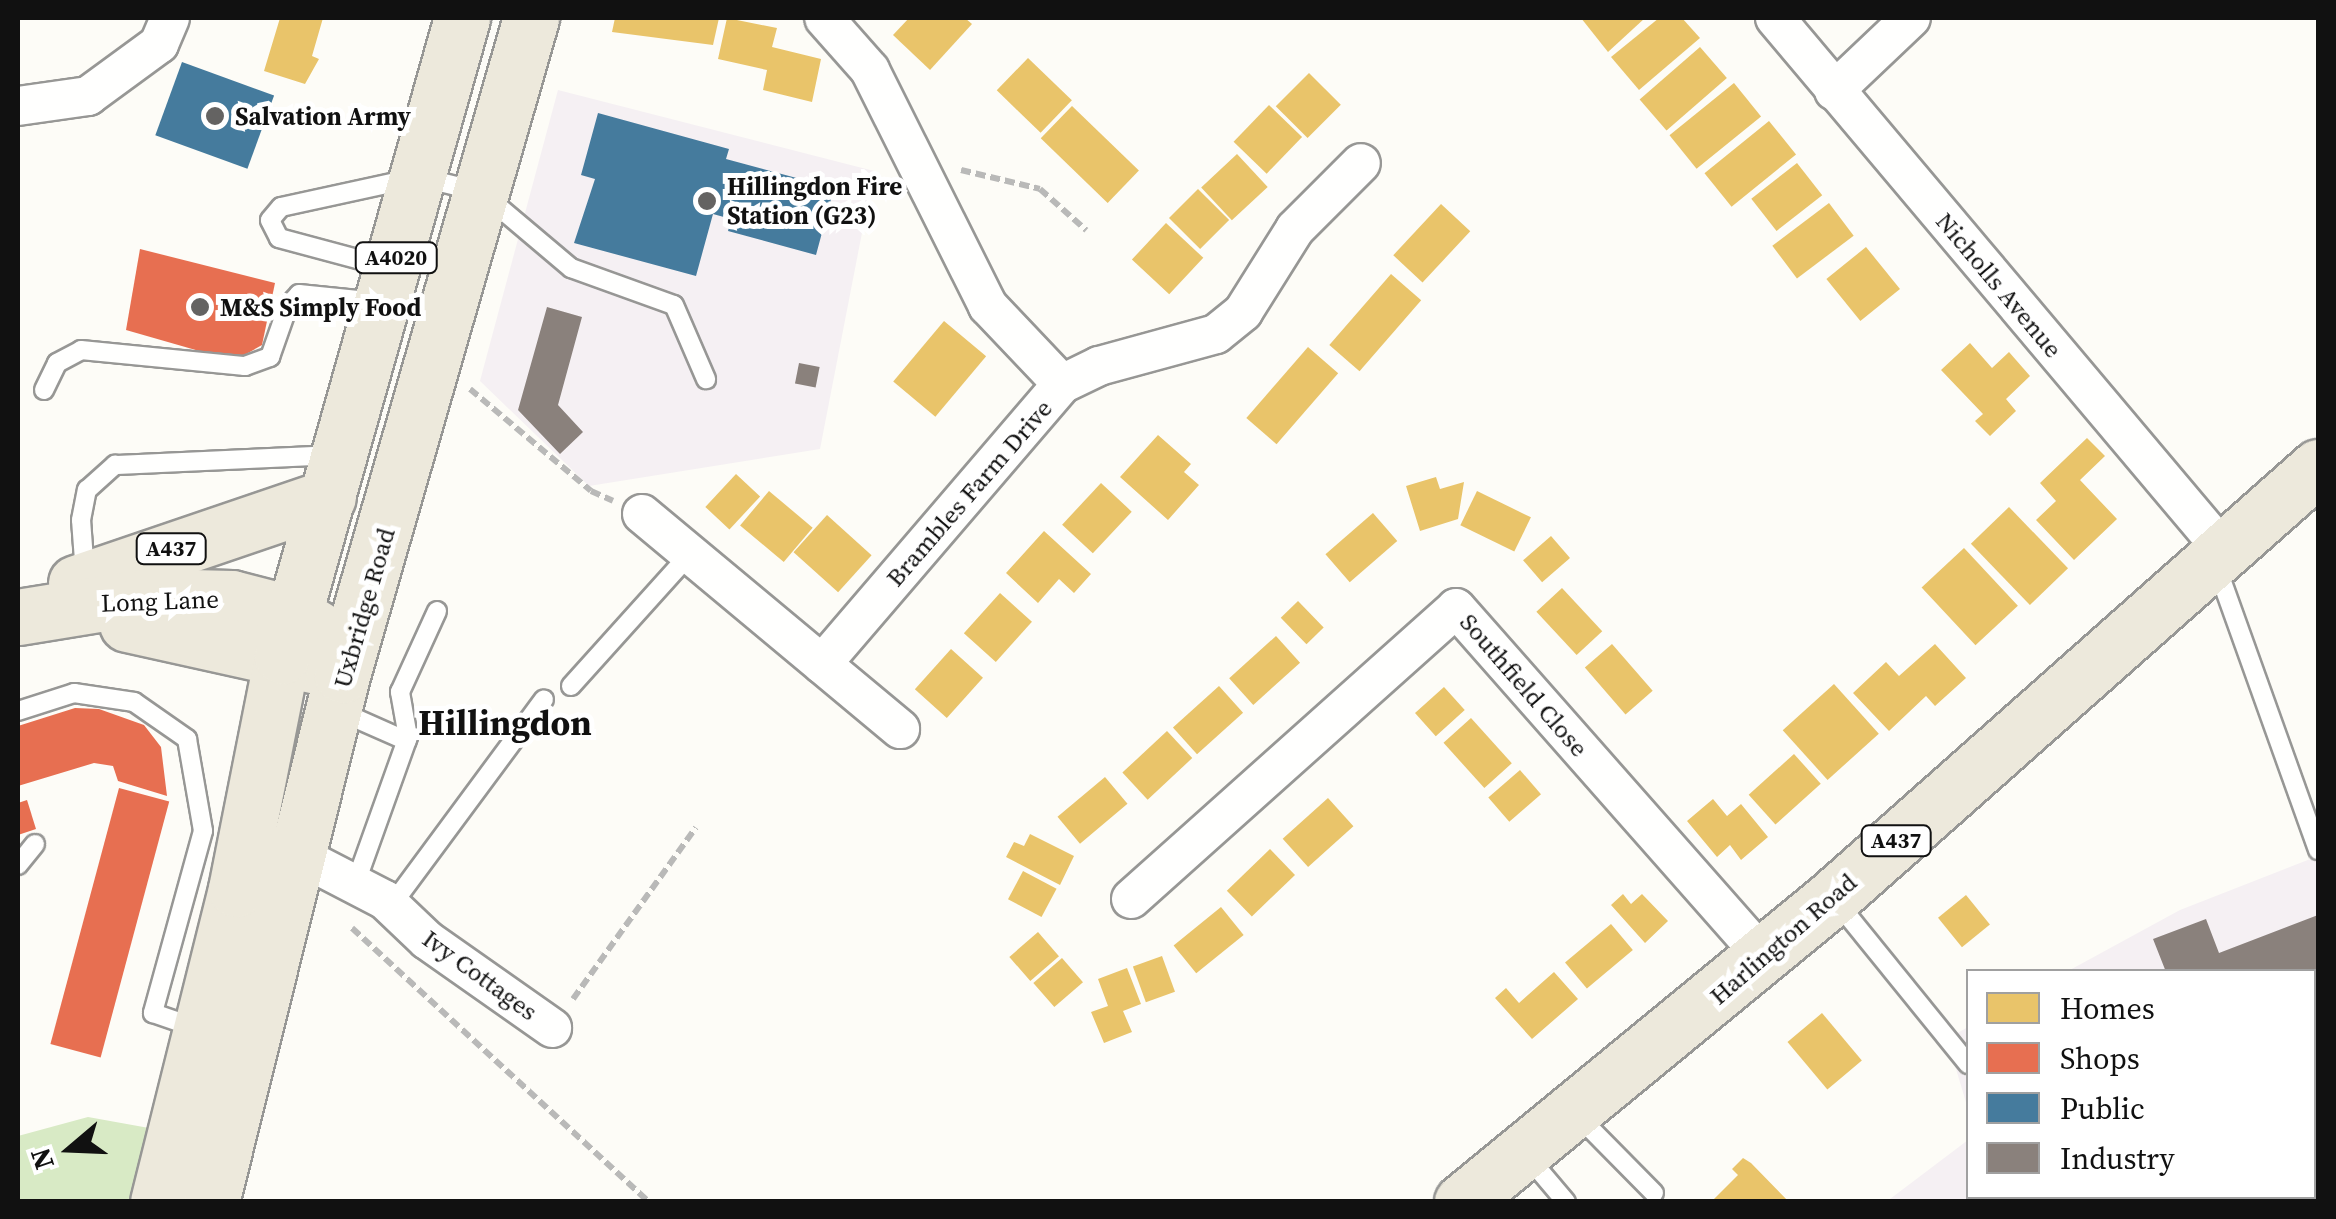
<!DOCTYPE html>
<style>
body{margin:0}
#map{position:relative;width:2336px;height:1219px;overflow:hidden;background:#fdfcf7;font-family:"Source Serif 4",serif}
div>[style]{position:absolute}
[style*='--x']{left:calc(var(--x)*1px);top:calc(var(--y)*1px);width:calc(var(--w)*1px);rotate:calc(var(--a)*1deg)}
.industrial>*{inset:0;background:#f5f0f3}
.forest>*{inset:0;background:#d8eac5}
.homes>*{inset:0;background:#e9c46a;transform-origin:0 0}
.shops>*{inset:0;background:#e76f51;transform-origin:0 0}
.public>*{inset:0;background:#457b9d;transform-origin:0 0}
.industry>*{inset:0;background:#8a817c;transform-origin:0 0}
.path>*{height:6px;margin-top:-3px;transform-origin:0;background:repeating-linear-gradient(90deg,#b9b9b8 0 10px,transparent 0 15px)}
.roads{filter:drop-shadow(2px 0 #979795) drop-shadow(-2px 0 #979795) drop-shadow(0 2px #979795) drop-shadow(0 -2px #979795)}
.lane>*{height:18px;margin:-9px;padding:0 9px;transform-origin:9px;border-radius:9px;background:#fffffe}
.street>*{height:38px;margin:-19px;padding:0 19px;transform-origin:19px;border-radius:19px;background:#fffffe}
.primary>*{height:55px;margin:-27.5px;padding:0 27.5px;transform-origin:27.5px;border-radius:27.5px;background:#ede9dc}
.dots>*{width:28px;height:28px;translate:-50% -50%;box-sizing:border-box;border:5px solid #fff;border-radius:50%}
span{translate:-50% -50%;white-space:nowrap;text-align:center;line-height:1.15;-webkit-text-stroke:10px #fff;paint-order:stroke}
.shield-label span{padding:2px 8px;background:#fff;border:2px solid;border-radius:8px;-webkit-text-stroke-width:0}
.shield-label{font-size:22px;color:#111;font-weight:700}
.poi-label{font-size:25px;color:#111;font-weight:700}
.left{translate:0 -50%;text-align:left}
.street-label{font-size:25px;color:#111}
.district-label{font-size:35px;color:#111;font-weight:700}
.frame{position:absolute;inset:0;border:20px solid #111;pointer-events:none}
.legend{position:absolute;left:1966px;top:969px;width:350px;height:230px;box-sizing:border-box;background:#fff;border:2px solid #a0a0a0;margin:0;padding:12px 18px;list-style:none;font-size:30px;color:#111}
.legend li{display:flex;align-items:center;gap:20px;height:50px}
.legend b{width:50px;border:2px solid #a0a0a0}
.north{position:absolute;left:20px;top:1099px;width:100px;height:100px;-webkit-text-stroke:8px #fff;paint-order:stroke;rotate:251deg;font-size:28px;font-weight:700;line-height:40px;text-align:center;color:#111}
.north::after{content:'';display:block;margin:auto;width:35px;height:45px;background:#111;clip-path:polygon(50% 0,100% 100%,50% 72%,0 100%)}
</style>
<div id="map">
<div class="industrial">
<div style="clip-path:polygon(558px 90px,874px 171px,820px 449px,589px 486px,480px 381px)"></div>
<div style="clip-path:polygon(2318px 856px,2318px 1201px,1886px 1202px,1968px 1140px,1968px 1196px,2314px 1196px,2314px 972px,2068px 971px,2180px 910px)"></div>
<div style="clip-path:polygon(1968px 1027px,1968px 1109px,1947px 1039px)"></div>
</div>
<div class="forest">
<div style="clip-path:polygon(88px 1117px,160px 1130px,138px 1201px,18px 1202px,18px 1136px)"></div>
</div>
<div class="homes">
<div style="clip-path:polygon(280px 18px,323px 18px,312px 56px,319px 59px,305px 84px,264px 71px)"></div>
<div style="clip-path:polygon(615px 18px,719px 18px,713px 45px,612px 32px)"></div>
<div style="clip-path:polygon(727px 18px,777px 28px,772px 47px,821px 59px,812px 102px,763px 90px,767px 70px,718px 59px)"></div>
<div style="clip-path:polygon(909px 18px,965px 18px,972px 24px,930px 70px,893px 35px)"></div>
<div style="clip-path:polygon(1581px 18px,1645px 18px,1608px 52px)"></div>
<div style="clip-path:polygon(1659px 18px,1682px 18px,1700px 38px,1639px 90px,1611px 57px)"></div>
<div style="left:1700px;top:47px;width:41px;height:80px;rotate:49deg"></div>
<div style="left:1028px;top:58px;width:61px;height:45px;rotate:44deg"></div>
<div style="left:1309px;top:73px;width:45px;height:47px;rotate:45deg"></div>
<div style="left:1734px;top:83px;width:43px;height:83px;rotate:51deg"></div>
<div style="left:1269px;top:105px;width:46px;height:51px;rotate:44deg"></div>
<div style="left:1072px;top:106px;width:93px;height:45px;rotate:44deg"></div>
<div style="left:1769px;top:121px;width:43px;height:83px;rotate:51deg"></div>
<div style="left:1237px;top:154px;width:45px;height:49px;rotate:47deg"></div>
<div style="left:1797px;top:163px;width:41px;height:58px;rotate:52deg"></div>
<div style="left:1198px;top:189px;width:44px;height:41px;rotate:45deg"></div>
<div style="left:1829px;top:203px;width:41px;height:71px;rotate:53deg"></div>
<div style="left:1441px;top:204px;width:40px;height:70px;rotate:43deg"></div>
<div style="left:1166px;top:223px;width:51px;height:50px;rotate:43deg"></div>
<div style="left:1866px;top:247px;width:54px;height:51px;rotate:51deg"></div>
<div style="left:1391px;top:274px;width:40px;height:94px;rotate:41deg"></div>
<div style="left:944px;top:321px;width:55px;height:79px;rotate:40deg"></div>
<div style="clip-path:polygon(1970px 343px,1992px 368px,2009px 352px,2030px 376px,2006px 399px,2016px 411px,1990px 436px,1975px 421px,1983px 414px,1941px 370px)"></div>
<div style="left:1308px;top:347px;width:40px;height:94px;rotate:41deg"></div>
<div style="clip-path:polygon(1158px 435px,1191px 464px,1184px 472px,1199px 485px,1168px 520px,1120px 477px)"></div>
<div style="clip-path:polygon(2087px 438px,2105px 456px,2080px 480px,2117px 519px,2074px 560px,2036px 520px,2056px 501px,2040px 483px)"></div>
<div style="left:736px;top:474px;width:33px;height:45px;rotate:43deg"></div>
<div style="clip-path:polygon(1436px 477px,1440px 489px,1464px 482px,1458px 519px,1420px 531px,1406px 486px)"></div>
<div style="left:1101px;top:483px;width:42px;height:57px;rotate:43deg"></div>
<div style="left:769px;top:491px;width:57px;height:45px;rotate:40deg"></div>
<div style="left:1477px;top:491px;width:60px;height:38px;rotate:26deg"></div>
<div style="left:2009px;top:507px;width:85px;height:53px;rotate:46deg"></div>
<div style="left:1373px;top:513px;width:37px;height:63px;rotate:49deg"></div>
<div style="left:827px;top:515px;width:60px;height:50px;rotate:42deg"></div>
<div style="clip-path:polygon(1044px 531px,1091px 574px,1074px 593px,1059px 579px,1038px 603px,1006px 573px)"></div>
<div style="left:1551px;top:536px;width:29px;height:37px;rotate:49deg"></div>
<div style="left:1964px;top:548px;width:79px;height:58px;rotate:47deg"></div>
<div style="left:1562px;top:588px;width:59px;height:35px;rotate:47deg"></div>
<div style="left:1000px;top:593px;width:43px;height:54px;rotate:42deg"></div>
<div style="left:1298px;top:601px;width:37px;height:24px;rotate:46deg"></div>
<div style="left:1276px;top:636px;width:36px;height:63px;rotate:48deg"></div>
<div style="left:1612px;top:644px;width:62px;height:36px;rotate:49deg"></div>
<div style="clip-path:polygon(1935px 644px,1966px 678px,1935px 706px,1926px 696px,1889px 731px,1853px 693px,1886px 662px,1899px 676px)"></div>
<div style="left:951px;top:649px;width:43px;height:54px;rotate:42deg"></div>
<div style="left:1834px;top:684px;width:67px;height:69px;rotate:48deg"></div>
<div style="left:1219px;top:686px;width:36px;height:62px;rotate:48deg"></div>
<div style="left:1444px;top:687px;width:31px;height:39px;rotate:48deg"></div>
<div style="left:1471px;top:718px;width:61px;height:37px;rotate:48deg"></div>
<div style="left:1167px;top:731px;width:37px;height:61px;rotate:47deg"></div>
<div style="left:1794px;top:754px;width:40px;height:61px;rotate:48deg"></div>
<div style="left:1520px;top:770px;width:32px;height:42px;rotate:49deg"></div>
<div style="left:1105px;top:777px;width:35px;height:62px;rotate:50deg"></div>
<div style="left:1328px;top:798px;width:38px;height:61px;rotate:48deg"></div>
<div style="clip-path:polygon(1713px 799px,1727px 816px,1741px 804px,1768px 837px,1741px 860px,1730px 845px,1717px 857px,1687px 821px)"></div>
<div style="clip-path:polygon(1030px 834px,1074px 856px,1060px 885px,1006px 857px,1014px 842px,1024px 846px)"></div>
<div style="left:1270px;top:849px;width:36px;height:60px;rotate:46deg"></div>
<div style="left:1023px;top:871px;width:38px;height:32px;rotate:28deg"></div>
<div style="clip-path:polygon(1623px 894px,1631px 904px,1642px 894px,1668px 921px,1645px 943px,1611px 905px)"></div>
<div style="left:1966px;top:895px;width:38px;height:36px;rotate:51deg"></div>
<div style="left:1221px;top:907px;width:36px;height:61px;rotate:51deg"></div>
<div style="left:1611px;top:924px;width:34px;height:60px;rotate:50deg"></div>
<div style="left:1038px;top:932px;width:32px;height:38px;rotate:49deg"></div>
<div style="left:1162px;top:956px;width:38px;height:31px;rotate:70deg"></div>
<div style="left:1062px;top:958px;width:32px;height:38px;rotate:49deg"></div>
<div style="clip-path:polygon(1127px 968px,1141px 1004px,1123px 1011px,1132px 1032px,1104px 1043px,1091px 1012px,1108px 1006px,1098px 979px)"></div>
<div style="clip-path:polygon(1554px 972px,1578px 999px,1532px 1039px,1495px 998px,1506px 988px,1519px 1003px)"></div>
<div style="left:1822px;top:1013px;width:62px;height:45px;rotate:50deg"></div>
<div style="clip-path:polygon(1743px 1158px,1751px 1163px,1789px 1202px,1711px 1202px,1738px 1175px,1732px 1169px)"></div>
</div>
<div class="shops">
<div style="clip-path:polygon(140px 249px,275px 283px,262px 345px,234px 361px,126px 330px)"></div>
<div style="clip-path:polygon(75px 708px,99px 709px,144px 725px,161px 747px,167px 796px,118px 781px,113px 766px,94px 763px,18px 786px,18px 726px)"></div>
<div style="left:119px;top:788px;width:52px;height:265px;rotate:15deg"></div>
<div style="clip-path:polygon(27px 800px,36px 829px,18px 835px,18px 803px)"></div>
</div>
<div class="public">
<div style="left:182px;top:62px;width:98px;height:78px;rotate:20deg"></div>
<div style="clip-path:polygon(598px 113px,729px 149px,726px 159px,834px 188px,816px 255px,728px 231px,731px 219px,713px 214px,696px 276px,574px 243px,595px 179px,581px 175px)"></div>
</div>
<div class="industry">
<div style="clip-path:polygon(547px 307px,582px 317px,558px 405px,583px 432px,560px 454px,518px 410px)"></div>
<div style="left:799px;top:363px;width:21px;height:21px;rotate:11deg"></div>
<div style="clip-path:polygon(2318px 915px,2318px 1141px,2314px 972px,2166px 972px,2153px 939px,2206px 919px,2219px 953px)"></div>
<div style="clip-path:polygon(2106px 1196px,2216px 1196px,2216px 1197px,2108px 1202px)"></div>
</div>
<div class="path">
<div style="--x:961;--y:170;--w:81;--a:13.5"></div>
<div style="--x:1040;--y:189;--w:62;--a:41.7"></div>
<div style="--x:470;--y:389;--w:158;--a:40.1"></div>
<div style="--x:591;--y:491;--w:24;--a:24"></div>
<div style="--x:352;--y:928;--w:404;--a:42.7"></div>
<div style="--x:573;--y:999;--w:211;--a:-54.4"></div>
</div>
<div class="roads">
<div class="lane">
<div style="--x:387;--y:267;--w:112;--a:-165"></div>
<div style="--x:279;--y:238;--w:20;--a:-117"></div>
<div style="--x:270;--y:220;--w:17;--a:-50"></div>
<div style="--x:281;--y:207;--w:141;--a:-12.3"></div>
<div style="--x:419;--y:177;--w:64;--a:13.6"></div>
<div style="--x:481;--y:192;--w:118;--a:40.2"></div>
<div style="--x:571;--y:268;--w:109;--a:19.8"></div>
<div style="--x:674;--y:305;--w:81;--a:66.6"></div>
<div style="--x:44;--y:390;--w:30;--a:-64"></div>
<div style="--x:57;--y:363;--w:27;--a:-28"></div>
<div style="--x:81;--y:350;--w:165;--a:5.6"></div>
<div style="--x:245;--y:366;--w:27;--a:-20"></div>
<div style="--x:270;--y:357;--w:54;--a:-70.6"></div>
<div style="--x:288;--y:306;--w:16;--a:-47"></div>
<div style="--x:299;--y:294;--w:79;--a:5.8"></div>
<div style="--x:2216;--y:565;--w:303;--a:70.3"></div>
<div style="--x:85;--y:574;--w:54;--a:-94.2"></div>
<div style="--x:81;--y:520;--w:31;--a:-79"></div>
<div style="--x:87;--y:490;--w:38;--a:-42"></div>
<div style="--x:115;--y:465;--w:217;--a:-2.6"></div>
<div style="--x:571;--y:686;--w:178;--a:-48"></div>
<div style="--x:18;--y:711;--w:59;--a:-17.8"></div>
<div style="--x:74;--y:693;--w:61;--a:8.5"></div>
<div style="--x:134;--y:702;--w:65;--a:34.9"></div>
<div style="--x:187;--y:739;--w:93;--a:80.1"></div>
<div style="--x:203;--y:831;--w:189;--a:105.4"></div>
<div style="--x:153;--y:1013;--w:43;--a:18.9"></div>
<div style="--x:339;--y:711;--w:74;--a:23.8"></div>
<div style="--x:18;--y:865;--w:27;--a:-51"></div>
<div style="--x:356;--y:882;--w:154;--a:-70.3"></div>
<div style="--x:408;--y:737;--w:46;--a:-100.1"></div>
<div style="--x:400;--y:692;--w:89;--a:-65.4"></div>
<div style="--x:1836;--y:901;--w:210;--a:51"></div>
<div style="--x:391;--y:906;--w:257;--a:-53.5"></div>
<div style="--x:1576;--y:1114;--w:111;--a:45.4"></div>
<div style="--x:1528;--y:1157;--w:59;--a:49.8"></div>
<div style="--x:2051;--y:1196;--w:6;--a:72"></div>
<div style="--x:2299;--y:1196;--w:6;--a:72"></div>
</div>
<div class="street">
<div style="--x:1775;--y:18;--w:697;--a:49.89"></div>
<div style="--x:1834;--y:91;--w:106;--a:-43.5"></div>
<div style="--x:18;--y:106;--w:71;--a:-8.1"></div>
<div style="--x:88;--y:96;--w:88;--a:-36.2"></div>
<div style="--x:159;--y:44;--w:28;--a:-67"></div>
<div style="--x:1062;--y:384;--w:41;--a:-25.9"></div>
<div style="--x:1099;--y:366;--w:121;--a:-15.3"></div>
<div style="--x:1216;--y:334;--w:35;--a:-39"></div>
<div style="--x:1243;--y:312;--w:98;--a:-57.9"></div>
<div style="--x:1295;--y:229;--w:93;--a:-45"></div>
<div style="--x:642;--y:514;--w:336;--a:39.8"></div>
<div style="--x:822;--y:664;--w:369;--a:-49.4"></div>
<div style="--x:1062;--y:384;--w:108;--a:-133.5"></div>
<div style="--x:988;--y:306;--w:264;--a:-116.6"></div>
<div style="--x:870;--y:70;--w:69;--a:-131.5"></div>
<div style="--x:300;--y:856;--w:96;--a:27.4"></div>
<div style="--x:385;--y:900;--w:58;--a:43.6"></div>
<div style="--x:427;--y:940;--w:153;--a:35.1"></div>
<div style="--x:1131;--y:899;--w:436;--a:-41.8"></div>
<div style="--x:1456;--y:608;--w:464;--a:48.6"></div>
</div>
<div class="primary">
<div style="--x:76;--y:583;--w:266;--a:-18.8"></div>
<div style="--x:18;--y:617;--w:132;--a:-9.2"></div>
<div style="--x:148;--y:596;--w:84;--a:1.4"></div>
<div style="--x:232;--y:598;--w:64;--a:14.5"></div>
<div style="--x:294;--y:614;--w:36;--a:32"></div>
<div style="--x:127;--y:624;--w:194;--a:12.5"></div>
<div style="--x:158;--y:1202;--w:323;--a:-76"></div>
<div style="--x:236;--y:889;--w:237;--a:-78.8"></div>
<div style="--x:282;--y:656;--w:663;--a:-74.24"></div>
<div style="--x:211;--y:1202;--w:543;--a:-76.04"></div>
<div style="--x:342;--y:675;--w:684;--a:-73.95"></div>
<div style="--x:1462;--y:1202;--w:480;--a:-39.4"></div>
<div style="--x:1833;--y:897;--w:648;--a:-41.56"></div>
</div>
</div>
<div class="dots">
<div style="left:215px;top:116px;background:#646362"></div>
<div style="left:707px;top:201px;background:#646362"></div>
<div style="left:200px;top:307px;background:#646362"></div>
</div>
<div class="shield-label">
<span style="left:396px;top:258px">A4020</span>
<span style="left:171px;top:549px">A437</span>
<span style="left:1896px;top:841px">A437</span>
</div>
<div class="poi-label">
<span class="left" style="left:235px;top:116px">Salvation Army</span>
<span class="left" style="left:727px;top:201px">Hillingdon Fire<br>Station (G23)</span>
<span class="left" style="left:220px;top:307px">M&amp;S Simply Food</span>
</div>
<div class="street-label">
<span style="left:1999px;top:285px;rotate:50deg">Nicholls Avenue</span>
<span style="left:969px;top:493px;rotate:-49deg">Brambles Farm Drive</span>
<span style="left:160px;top:601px;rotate:-2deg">Long Lane</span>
<span style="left:364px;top:608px;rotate:-74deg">Uxbridge Road</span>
<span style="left:1524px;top:685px;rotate:49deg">Southfield Close</span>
<span style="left:1783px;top:939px;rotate:-41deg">Harlington Road</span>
<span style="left:480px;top:975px;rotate:36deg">Ivy Cottages</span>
</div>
<div class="district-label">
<span style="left:505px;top:723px">Hillingdon</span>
</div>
<div class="frame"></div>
<ul class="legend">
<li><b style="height:28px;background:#e9c46a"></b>Homes</li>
<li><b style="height:28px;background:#e76f51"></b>Shops</li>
<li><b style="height:28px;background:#457b9d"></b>Public</li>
<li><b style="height:28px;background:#8a817c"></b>Industry</li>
</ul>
<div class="north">N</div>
</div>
